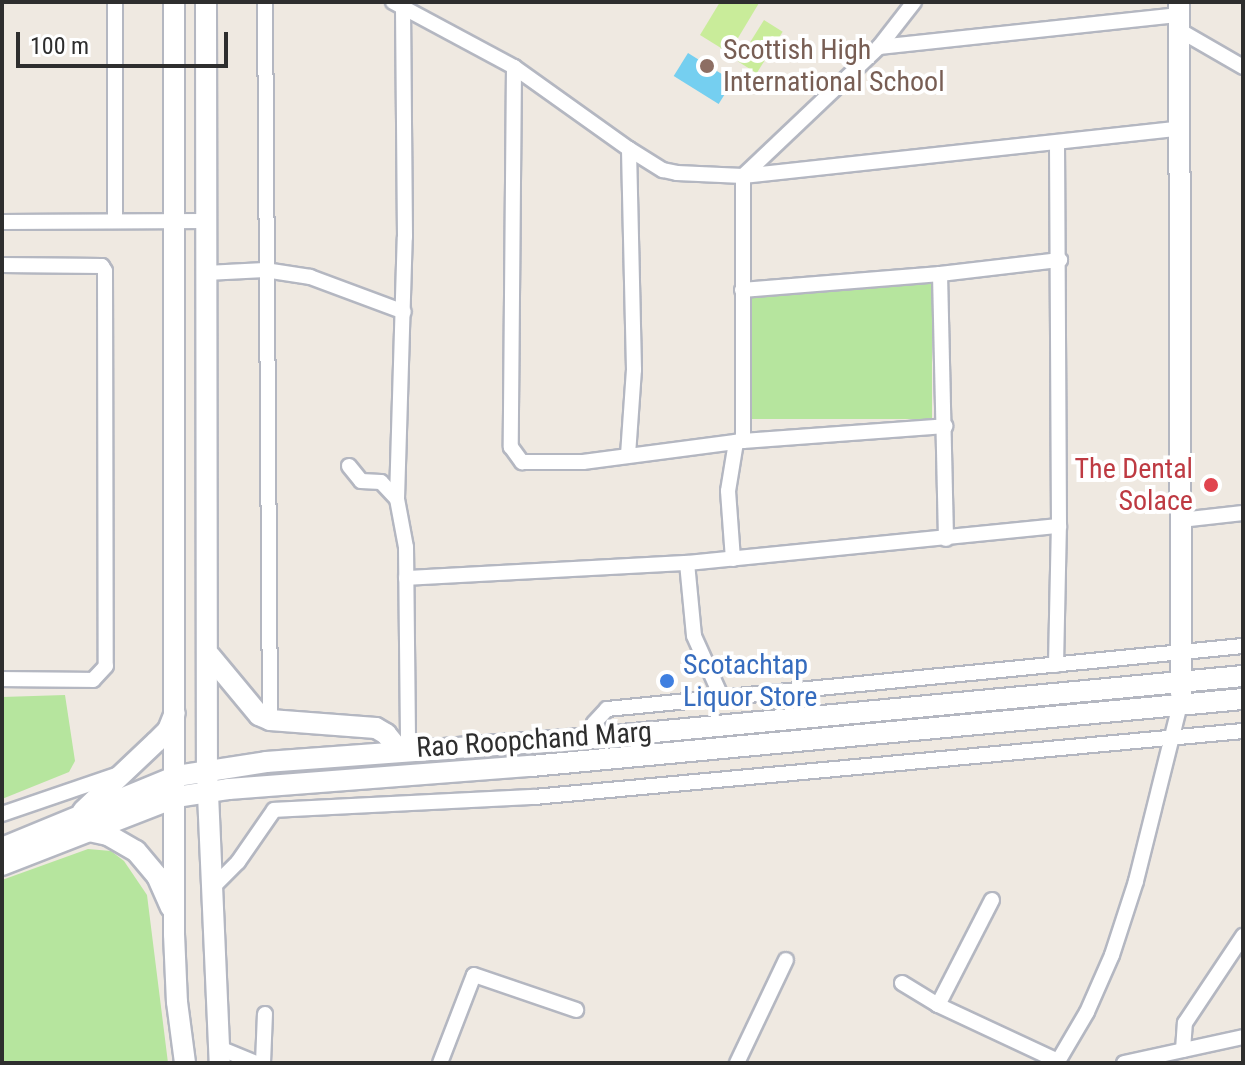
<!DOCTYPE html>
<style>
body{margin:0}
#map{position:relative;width:1245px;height:1065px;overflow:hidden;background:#efe9e1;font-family:"Roboto Condensed",sans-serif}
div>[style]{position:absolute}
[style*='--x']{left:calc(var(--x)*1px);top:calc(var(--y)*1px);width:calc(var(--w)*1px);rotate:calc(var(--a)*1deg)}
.green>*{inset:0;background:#b6e59e;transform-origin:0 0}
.pitch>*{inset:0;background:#c9ec9a;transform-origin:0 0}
.water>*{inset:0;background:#75cff0;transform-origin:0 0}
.roads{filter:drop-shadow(2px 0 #b4b7c1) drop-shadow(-2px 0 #b4b7c1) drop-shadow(0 2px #b4b7c1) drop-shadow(0 -2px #b4b7c1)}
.street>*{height:14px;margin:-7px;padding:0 7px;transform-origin:7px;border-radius:7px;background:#fff}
.secondary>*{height:20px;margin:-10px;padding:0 10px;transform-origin:10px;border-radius:10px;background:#fff}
.dots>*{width:22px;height:22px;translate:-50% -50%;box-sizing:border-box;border:4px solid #fff;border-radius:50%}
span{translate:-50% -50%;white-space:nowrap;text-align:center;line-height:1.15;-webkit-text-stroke:8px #fff;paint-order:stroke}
.education-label{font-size:28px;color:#785e54}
.left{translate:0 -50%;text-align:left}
.health-label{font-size:28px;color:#be3a42}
.right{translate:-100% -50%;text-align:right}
.shop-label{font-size:28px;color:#366cbe}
.street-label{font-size:28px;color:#2e2e2e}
.frame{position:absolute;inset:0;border:4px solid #2e2e2e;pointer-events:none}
.scale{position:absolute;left:16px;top:32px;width:212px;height:36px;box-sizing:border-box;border:4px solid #2e2e2e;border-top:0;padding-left:10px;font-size:24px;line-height:28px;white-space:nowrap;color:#2e2e2e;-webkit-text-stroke:6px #fff;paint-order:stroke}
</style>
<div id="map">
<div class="green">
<div style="left:932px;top:284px;width:135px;height:180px;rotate:90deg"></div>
<div style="clip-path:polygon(65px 695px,75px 761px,69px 772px,2px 799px,2px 697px)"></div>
<div style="clip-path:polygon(88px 849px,111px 851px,124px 861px,147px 895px,168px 1063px,2px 1063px,2px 880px)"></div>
</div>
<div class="pitch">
<div style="clip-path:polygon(720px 2px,759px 3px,729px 53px,700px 35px)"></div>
<div style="left:764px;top:20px;width:22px;height:49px;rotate:32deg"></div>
</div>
<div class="water">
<div style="left:688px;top:53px;width:53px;height:27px;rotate:32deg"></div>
</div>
<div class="roads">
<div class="street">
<div style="--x:265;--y:2;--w:718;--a:89.6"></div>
<div style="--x:393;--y:2;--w:137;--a:28.2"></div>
<div style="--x:514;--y:67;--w:141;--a:35.5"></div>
<div style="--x:629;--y:149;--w:40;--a:32"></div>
<div style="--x:663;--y:170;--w:14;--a:12"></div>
<div style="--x:677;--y:173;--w:66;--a:2.6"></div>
<div style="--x:743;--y:176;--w:439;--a:-6.2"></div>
<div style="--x:1179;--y:30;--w:74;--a:30"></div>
<div style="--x:879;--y:47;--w:302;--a:-6.1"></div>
<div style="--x:514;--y:67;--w:380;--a:90.5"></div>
<div style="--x:511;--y:447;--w:19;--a:54"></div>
<div style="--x:522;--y:462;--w:61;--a:0"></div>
<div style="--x:583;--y:462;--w:161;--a:-7.5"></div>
<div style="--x:743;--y:441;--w:203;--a:-4.2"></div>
<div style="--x:115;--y:221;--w:219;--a:-90"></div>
<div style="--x:2;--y:222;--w:204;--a:-0.3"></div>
<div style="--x:2;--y:265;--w:100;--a:0.6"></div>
<div style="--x:102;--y:266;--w:6;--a:59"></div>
<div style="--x:105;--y:271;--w:395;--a:89.9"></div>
<div style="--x:106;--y:666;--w:19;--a:133"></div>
<div style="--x:93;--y:680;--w:91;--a:-179.4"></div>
<div style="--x:206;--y:273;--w:59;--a:-2.9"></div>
<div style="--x:265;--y:270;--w:46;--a:8.8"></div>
<div style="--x:310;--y:277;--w:100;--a:20.4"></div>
<div style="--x:940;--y:274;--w:265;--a:88.7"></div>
<div style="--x:742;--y:290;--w:199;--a:-4.6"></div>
<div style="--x:940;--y:274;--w:121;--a:-6.7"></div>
<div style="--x:743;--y:441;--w:265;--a:-90"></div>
<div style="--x:743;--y:176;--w:187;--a:-43.5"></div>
<div style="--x:879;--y:47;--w:57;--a:-52.1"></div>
<div style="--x:628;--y:455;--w:85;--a:-86"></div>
<div style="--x:634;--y:370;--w:221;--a:-91.3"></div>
<div style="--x:349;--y:466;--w:19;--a:51"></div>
<div style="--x:361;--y:481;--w:20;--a:3"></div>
<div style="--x:381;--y:482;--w:23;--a:47"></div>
<div style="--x:397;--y:499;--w:49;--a:79.4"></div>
<div style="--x:406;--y:547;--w:202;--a:89.4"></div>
<div style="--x:397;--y:499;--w:262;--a:-88.3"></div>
<div style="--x:405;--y:237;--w:233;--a:-90.5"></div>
<div style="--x:1181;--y:520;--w:62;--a:-6.4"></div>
<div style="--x:733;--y:559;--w:68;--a:-94.2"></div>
<div style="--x:728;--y:491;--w:50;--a:-80.7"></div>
<div style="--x:687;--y:563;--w:73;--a:84.5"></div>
<div style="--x:694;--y:636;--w:66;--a:65.8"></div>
<div style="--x:406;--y:578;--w:281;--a:-3.1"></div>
<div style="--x:687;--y:563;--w:374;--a:-5.7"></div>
<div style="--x:1056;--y:665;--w:139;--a:-88.8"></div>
<div style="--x:1059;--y:526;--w:383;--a:-90.3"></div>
<div style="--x:591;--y:738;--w:15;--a:-79"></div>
<div style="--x:594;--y:723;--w:19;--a:-47"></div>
<div style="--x:607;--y:709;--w:639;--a:-5.66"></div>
<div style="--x:2;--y:814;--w:124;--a:-18.9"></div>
<div style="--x:211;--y:889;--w:38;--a:-45"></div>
<div style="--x:238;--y:862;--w:63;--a:-55.3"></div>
<div style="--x:274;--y:810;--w:260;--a:-2.9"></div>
<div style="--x:534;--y:797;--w:712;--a:-5.32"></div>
<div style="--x:902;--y:983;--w:42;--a:31.4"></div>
<div style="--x:938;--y:1005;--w:132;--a:25"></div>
<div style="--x:938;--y:1005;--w:118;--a:-62.8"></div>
<div style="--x:217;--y:1047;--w:42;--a:22.3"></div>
<div style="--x:1183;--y:1050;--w:27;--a:-86"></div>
<div style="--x:1185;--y:1023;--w:105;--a:-56.3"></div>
<div style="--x:263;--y:1063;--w:49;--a:-87.7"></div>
<div style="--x:440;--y:1063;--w:94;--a:-68.9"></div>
<div style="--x:474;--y:975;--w:108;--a:18.9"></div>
<div style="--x:737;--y:1063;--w:114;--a:-64.6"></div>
<div style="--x:1057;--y:1063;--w:59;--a:-59.5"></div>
<div style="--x:1087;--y:1012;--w:62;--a:-66.3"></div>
<div style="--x:1112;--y:955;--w:78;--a:-72"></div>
<div style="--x:1136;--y:881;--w:182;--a:-76"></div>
<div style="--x:1124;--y:1063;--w:122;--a:-12.3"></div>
</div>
<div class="secondary">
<div style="--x:174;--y:2;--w:932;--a:90"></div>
<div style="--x:174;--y:934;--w:68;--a:87.5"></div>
<div style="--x:177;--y:1002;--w:62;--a:82.5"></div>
<div style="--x:206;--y:2;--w:769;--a:89.93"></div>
<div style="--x:207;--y:771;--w:292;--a:87.5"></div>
<div style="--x:1179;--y:2;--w:692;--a:89.83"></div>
<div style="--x:210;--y:656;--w:77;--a:50.3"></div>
<div style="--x:259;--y:715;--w:12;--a:24"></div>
<div style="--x:270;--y:720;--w:106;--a:4.3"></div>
<div style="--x:376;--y:728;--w:12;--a:31"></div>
<div style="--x:386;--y:734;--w:21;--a:51"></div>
<div style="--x:83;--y:811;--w:100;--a:-43.4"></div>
<div style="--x:156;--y:742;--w:17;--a:-45"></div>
<div style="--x:168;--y:730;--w:18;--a:-68"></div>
<div style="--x:89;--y:831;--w:19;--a:12"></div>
<div style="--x:108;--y:835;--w:32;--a:30"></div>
<div style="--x:136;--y:851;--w:33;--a:50"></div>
<div style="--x:157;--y:876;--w:34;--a:66"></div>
<div style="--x:2;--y:848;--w:189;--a:-22.4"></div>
<div style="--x:177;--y:776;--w:90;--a:-8.9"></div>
<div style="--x:266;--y:762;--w:326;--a:-4.2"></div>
<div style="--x:591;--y:738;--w:655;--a:-5.43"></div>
<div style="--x:2;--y:865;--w:187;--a:-21.3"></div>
<div style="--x:176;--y:797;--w:54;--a:-8.6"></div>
<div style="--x:229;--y:789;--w:303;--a:-4.4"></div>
<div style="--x:531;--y:766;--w:715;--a:-5.38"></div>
</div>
</div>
<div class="dots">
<div style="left:707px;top:66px;background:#8d6e63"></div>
<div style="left:1211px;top:485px;background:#e0444e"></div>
<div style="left:667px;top:681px;background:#3f7fe0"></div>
</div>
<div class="education-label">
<span class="left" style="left:723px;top:66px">Scottish High<br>International School</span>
</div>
<div class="health-label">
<span class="right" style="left:1193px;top:485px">The Dental<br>Solace</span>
</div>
<div class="shop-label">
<span class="left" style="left:683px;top:681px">Scotachtap<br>Liquor Store</span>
</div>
<div class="street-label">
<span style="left:534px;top:740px;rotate:-4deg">Rao Roopchand Marg</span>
</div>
<div class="frame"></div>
<div class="scale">100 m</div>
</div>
